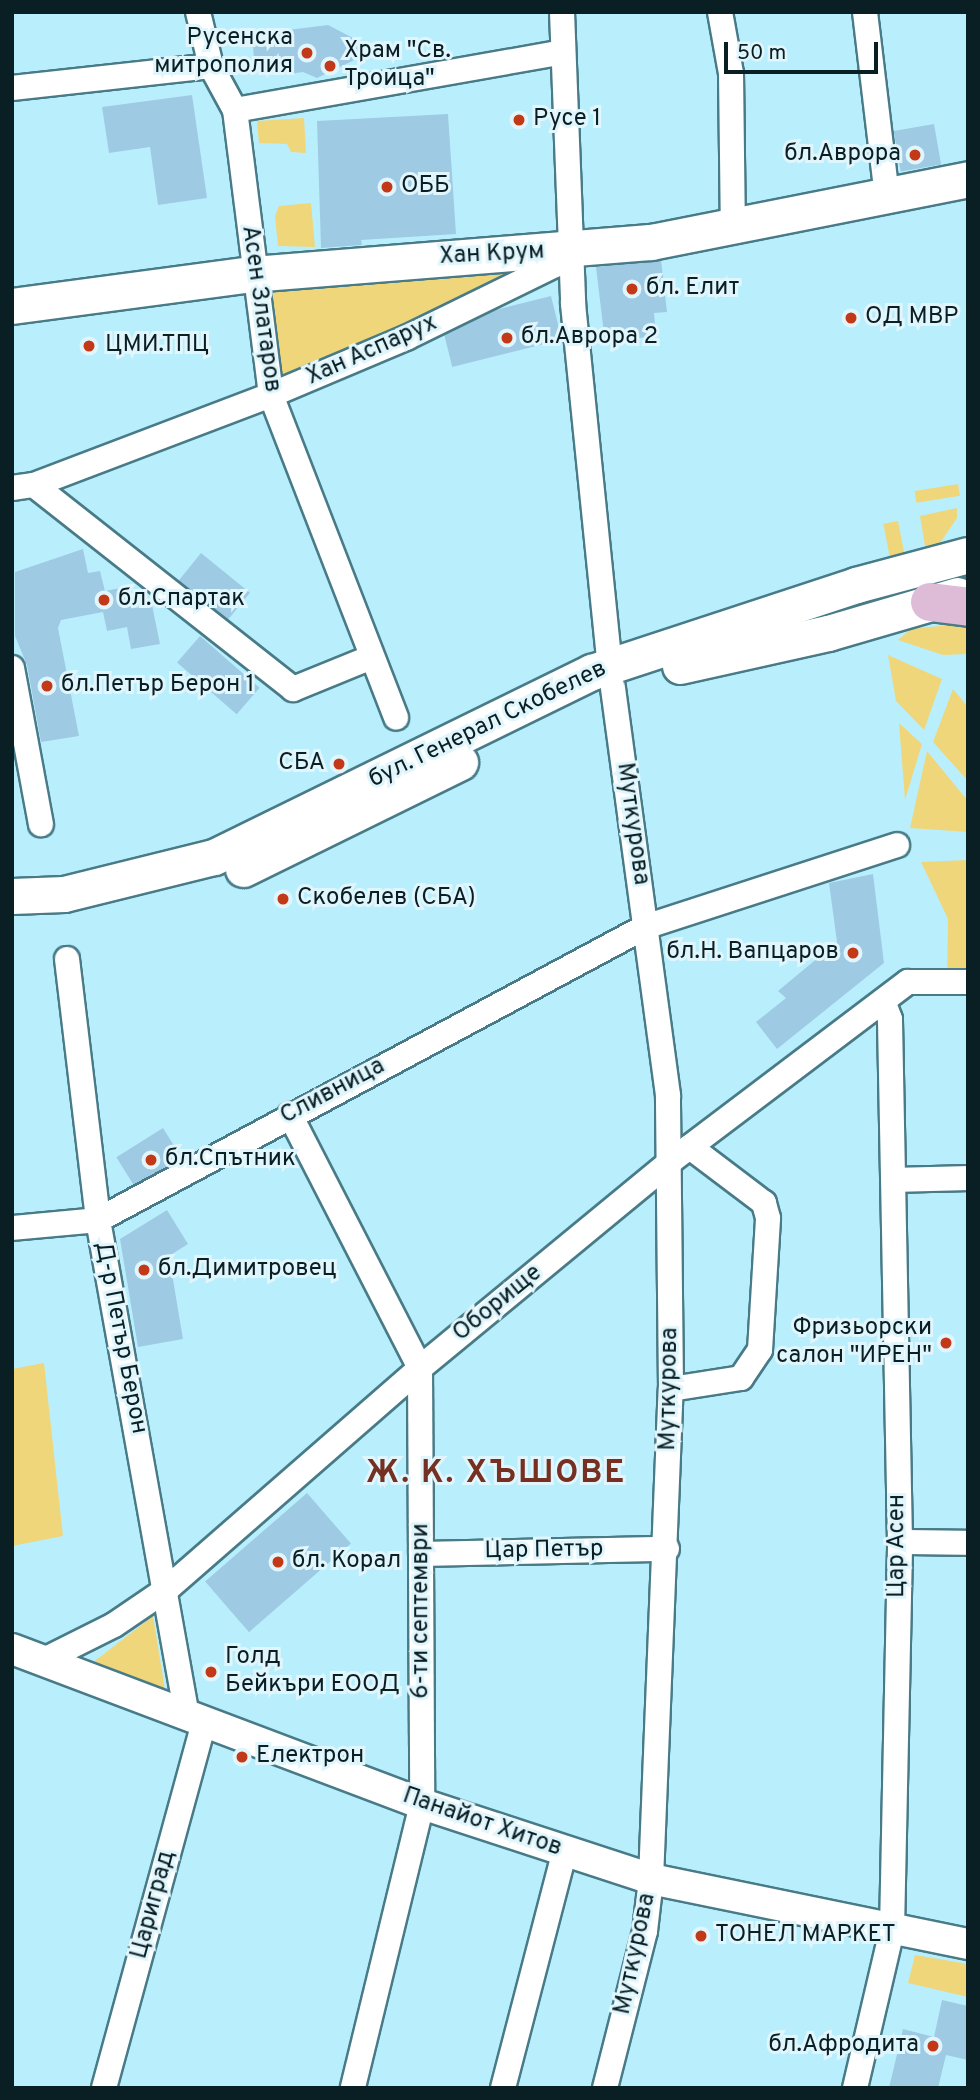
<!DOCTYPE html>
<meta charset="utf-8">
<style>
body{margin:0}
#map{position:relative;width:980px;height:2100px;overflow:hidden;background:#b9effd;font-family:Overpass,sans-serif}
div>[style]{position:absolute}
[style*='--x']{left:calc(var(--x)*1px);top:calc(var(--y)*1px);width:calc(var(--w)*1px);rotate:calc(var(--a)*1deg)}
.green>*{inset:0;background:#efd67a;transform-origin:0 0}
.building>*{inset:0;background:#9fcae4;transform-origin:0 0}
.roads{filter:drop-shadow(2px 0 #487b87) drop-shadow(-2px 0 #487b87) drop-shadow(0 2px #487b87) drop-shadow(0 -2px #487b87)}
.minor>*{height:24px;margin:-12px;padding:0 12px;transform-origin:12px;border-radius:12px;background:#fff}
.tertiary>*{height:30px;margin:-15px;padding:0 15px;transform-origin:15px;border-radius:15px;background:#fff}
.secondary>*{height:35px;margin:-17.5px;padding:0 17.5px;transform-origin:17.5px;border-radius:17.5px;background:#fff}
.primary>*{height:38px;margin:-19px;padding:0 19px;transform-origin:19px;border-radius:19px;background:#debcd7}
.dots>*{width:19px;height:19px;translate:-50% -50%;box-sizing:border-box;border:4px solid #e1f6fc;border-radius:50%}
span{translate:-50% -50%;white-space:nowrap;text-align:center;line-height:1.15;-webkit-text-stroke:6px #e1f6fc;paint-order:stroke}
.poi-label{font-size:24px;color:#0a1f24}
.right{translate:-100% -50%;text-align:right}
.left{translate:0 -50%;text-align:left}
.street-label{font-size:24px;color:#0a1f24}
.district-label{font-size:32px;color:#753021;font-weight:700;letter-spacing:2px}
.frame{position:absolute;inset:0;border:14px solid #0a1f24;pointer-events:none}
.scale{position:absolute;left:724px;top:42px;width:154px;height:32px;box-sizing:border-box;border:4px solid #0a1f24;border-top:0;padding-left:9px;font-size:21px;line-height:24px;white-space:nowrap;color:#0a1f24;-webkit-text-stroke:5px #e1f6fc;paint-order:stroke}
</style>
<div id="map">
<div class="green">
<div style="clip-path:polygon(304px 118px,306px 153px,291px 152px,287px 144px,259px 143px,257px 121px)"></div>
<div style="clip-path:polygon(311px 203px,315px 247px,278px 246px,275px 216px,279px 206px)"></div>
<div style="clip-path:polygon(570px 251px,271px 395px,252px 274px)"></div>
<div style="left:958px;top:484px;width:12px;height:44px;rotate:81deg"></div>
<div style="clip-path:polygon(957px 508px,957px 518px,938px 546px,926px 552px,920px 516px)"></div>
<div style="left:898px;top:521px;width:38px;height:15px;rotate:79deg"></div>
<div style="clip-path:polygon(968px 623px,968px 654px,943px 655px,898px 640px,911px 629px)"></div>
<div style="clip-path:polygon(888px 655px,942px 679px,924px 730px,896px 701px)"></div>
<div style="clip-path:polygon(953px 689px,968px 707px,968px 781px,933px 742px)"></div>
<div style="clip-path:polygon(899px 723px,922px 744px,905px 800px)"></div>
<div style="clip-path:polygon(927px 751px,968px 801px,968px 832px,910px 828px)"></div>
<div style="clip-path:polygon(968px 860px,968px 982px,947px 982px,948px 919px,921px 862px)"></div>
<div style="clip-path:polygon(44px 1363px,63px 1536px,12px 1546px,12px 1369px)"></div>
<div style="clip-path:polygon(153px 1616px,165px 1690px,92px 1663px)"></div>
<div style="clip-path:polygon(915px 1955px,968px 1964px,968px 1997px,908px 1983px)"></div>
</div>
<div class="building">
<div style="clip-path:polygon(328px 25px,355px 39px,365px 55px,317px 78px,303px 72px,283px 75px,280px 66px,254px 61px,253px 46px,279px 39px,280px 31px)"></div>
<div style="clip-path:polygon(192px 95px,207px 198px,158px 205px,150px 147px,109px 153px,102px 107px)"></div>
<div style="clip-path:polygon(448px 114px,456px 234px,361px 240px,362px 245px,321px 248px,317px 121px)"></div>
<div style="left:934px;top:124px;width:41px;height:41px;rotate:80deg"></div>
<div style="clip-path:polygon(661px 260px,667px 312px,654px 313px,656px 336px,605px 342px,596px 267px)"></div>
<div style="left:551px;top:296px;width:45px;height:113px;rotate:76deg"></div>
<div style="clip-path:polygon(83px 549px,88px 573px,100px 571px,105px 591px,130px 586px,135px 608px,152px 605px,160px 644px,131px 649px,127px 627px,107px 631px,103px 612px,61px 620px,58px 628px,79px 736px,41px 742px,27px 665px,15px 636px,15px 572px)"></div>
<div style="left:201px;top:553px;width:63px;height:36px;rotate:39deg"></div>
<div style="left:200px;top:636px;width:79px;height:35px;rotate:41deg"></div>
<div style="clip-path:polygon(873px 874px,884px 963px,777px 1049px,756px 1022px,786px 998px,778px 991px,837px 942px,829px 883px)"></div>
<div style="left:163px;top:1128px;width:36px;height:55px;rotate:58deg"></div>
<div style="clip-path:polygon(167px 1210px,188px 1244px,169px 1256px,183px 1339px,138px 1347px,120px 1239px)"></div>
<div style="left:307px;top:1493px;width:67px;height:135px;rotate:49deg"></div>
<div style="clip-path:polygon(942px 2000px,968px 2006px,968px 2060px,946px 2055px,938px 2088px,889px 2088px,903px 2029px,934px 2037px)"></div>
</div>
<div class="roads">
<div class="minor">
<div style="--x:198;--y:12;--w:56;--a:76.5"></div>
<div style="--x:211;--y:66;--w:50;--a:61.4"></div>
<div style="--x:235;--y:110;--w:287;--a:82.8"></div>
<div style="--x:271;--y:395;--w:346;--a:68.8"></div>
<div style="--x:562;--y:12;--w:292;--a:87.8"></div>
<div style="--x:573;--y:304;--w:364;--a:84.2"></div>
<div style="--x:720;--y:12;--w:62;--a:79.8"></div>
<div style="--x:731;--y:73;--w:155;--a:89.3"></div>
<div style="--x:865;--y:12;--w:185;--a:83.2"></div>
<div style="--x:12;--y:88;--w:200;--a:-6.3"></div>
<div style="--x:235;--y:110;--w:333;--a:-10"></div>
<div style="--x:34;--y:485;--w:330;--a:38.2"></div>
<div style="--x:293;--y:689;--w:85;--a:-22.1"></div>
<div style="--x:12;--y:488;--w:22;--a:-8"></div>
<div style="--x:34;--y:485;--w:254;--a:-20.8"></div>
<div style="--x:271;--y:395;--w:147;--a:-22.9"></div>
<div style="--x:406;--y:338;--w:166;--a:-26.1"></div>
<div style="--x:555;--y:265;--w:15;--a:-67"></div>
<div style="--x:12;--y:668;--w:159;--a:79.5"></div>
<div style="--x:67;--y:959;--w:263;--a:83.2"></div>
<div style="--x:98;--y:1220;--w:504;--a:79.83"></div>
<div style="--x:290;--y:1115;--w:284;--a:62.8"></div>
<div style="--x:420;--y:1368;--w:436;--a:89.7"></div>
<div style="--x:422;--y:1804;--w:292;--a:103.7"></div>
<div style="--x:894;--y:1180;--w:74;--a:-1.5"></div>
<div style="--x:12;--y:1228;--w:86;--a:-5.3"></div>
<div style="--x:98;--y:1220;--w:621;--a:-28.18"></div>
<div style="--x:645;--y:927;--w:265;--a:-18"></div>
<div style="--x:671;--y:1389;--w:71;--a:-8.9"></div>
<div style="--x:741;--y:1378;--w:34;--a:-56"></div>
<div style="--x:760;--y:1350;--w:132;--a:-86.5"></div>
<div style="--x:768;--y:1218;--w:16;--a:-105"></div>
<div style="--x:764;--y:1203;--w:93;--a:-142.9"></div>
<div style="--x:900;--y:1542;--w:68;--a:0.8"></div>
<div style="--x:421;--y:1554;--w:246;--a:-1.2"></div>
<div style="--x:42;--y:1661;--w:80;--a:-26.6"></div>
<div style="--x:114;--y:1625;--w:64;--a:-34.2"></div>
<div style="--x:167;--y:1589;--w:336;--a:-41.1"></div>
<div style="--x:420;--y:1368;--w:325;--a:-39.5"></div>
<div style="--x:671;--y:1161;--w:297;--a:-37.1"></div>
<div style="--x:908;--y:982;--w:60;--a:0"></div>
<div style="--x:104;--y:2088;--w:378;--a:-74.7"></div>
<div style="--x:503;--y:2088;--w:246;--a:-75.4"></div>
<div style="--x:605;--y:2088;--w:162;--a:-75.7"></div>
<div style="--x:645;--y:1931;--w:52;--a:-83.4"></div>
<div style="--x:651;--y:1879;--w:490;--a:-87.7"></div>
<div style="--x:671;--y:1389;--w:294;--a:-90.6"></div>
<div style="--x:668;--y:1095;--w:411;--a:-97.7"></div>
<div style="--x:855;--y:2088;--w:162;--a:-76.8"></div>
<div style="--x:892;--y:1930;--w:388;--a:-88.8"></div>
<div style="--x:900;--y:1542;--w:523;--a:-91.1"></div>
<div style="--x:890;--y:1019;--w:19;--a:-111"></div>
</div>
<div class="tertiary">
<div style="--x:12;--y:1649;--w:438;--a:20.7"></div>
<div style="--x:422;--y:1804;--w:241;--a:18.1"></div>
<div style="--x:651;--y:1879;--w:324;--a:11.6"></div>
</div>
<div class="secondary">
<div style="--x:12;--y:306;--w:242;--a:-7.6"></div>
<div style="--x:252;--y:274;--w:400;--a:-4.6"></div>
<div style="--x:651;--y:242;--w:323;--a:-11.2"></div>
<div style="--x:680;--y:666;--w:152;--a:-12.6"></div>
<div style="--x:828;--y:633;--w:135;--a:-16.3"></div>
<div style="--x:243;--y:869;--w:242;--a:-26.2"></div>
<div style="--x:12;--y:896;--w:52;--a:-2.2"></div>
<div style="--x:64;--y:894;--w:154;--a:-13.9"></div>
<div style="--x:214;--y:857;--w:421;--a:-26.1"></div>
<div style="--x:592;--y:672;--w:278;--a:-18.2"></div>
<div style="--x:856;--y:585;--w:116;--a:-15"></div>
</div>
<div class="primary">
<div style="--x:930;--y:602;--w:38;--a:7"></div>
</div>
</div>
<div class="dots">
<div style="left:307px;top:53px;background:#c33917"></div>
<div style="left:330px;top:66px;background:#c33917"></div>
<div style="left:519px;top:120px;background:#c33917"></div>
<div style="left:915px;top:155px;background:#c33917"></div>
<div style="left:387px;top:187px;background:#c33917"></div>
<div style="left:632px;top:289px;background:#c33917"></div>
<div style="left:851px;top:318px;background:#c33917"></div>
<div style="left:507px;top:338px;background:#c33917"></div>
<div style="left:89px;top:346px;background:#c33917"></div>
<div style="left:104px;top:600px;background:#c33917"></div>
<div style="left:47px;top:686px;background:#c33917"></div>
<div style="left:339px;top:764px;background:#c33917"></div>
<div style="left:283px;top:899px;background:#c33917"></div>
<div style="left:853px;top:953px;background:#c33917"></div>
<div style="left:151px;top:1160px;background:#c33917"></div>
<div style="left:144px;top:1270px;background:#c33917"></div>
<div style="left:946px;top:1343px;background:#c33917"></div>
<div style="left:278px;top:1562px;background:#c33917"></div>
<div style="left:211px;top:1672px;background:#c33917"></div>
<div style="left:242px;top:1757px;background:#c33917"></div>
<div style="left:701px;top:1936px;background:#c33917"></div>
<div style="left:933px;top:2046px;background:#c33917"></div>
</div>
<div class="poi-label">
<span class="right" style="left:293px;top:53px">Русенска<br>митрополия</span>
<span class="left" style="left:344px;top:66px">Храм "Св.<br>Троица"</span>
<span class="left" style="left:533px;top:120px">Русе 1</span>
<span class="right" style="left:901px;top:155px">бл.Аврора</span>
<span class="left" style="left:401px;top:187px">ОББ</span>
<span class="left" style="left:646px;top:289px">бл. Елит</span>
<span class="left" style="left:865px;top:318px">ОД МВР</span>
<span class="left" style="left:521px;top:338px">бл.Аврора 2</span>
<span class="left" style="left:105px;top:346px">ЦМИ.ТПЦ</span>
<span class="left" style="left:118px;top:600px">бл.Спартак</span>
<span class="left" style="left:61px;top:686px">бл.Петър Берон 1</span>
<span class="right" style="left:325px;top:764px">СБА</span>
<span class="left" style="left:297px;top:899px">Скобелев (СБА)</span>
<span class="right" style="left:839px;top:953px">бл.Н. Вапцаров</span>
<span class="left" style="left:165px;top:1160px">бл.Спътник</span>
<span class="left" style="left:158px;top:1270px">бл.Димитровец</span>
<span class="right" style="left:932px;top:1343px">Фризьорски<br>салон "ИРЕН"</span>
<span class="left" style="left:292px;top:1562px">бл. Корал</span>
<span class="left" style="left:225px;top:1672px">Голд<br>Бейкъри ЕООД</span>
<span class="left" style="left:256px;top:1757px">Електрон</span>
<span class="left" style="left:715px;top:1936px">ТОНЕЛ МАРКЕТ</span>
<span class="right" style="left:919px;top:2046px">бл.Афродита</span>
</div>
<div class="street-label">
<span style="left:492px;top:255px;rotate:-3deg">Хан Крум</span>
<span style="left:260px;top:309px;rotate:82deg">Асен Златаров</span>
<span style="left:372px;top:351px;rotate:-24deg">Хан Аспарух</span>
<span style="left:488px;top:725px;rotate:-26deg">бул. Генерал Скобелев</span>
<span style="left:632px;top:824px;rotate:82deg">Муткурова</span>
<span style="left:333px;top:1092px;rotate:-28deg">Сливница</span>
<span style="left:498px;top:1304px;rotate:-39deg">Оборище</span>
<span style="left:120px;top:1338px;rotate:79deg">Д-р Петър Берон</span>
<span style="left:670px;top:1389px;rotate:-89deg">Муткурова</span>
<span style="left:898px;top:1546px;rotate:-90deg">Цар Асен</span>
<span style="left:544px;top:1551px;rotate:-1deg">Цар Петър</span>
<span style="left:422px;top:1611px;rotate:-90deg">6-ти септември</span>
<span style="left:482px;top:1823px;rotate:19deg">Панайот Хитов</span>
<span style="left:154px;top:1905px;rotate:-75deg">Цариград</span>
<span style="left:636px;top:1954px;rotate:-78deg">Муткурова</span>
</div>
<div class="district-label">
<span style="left:496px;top:1474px">Ж. К. ХЪШОВЕ</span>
</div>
<div class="frame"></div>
<div class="scale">50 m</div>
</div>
